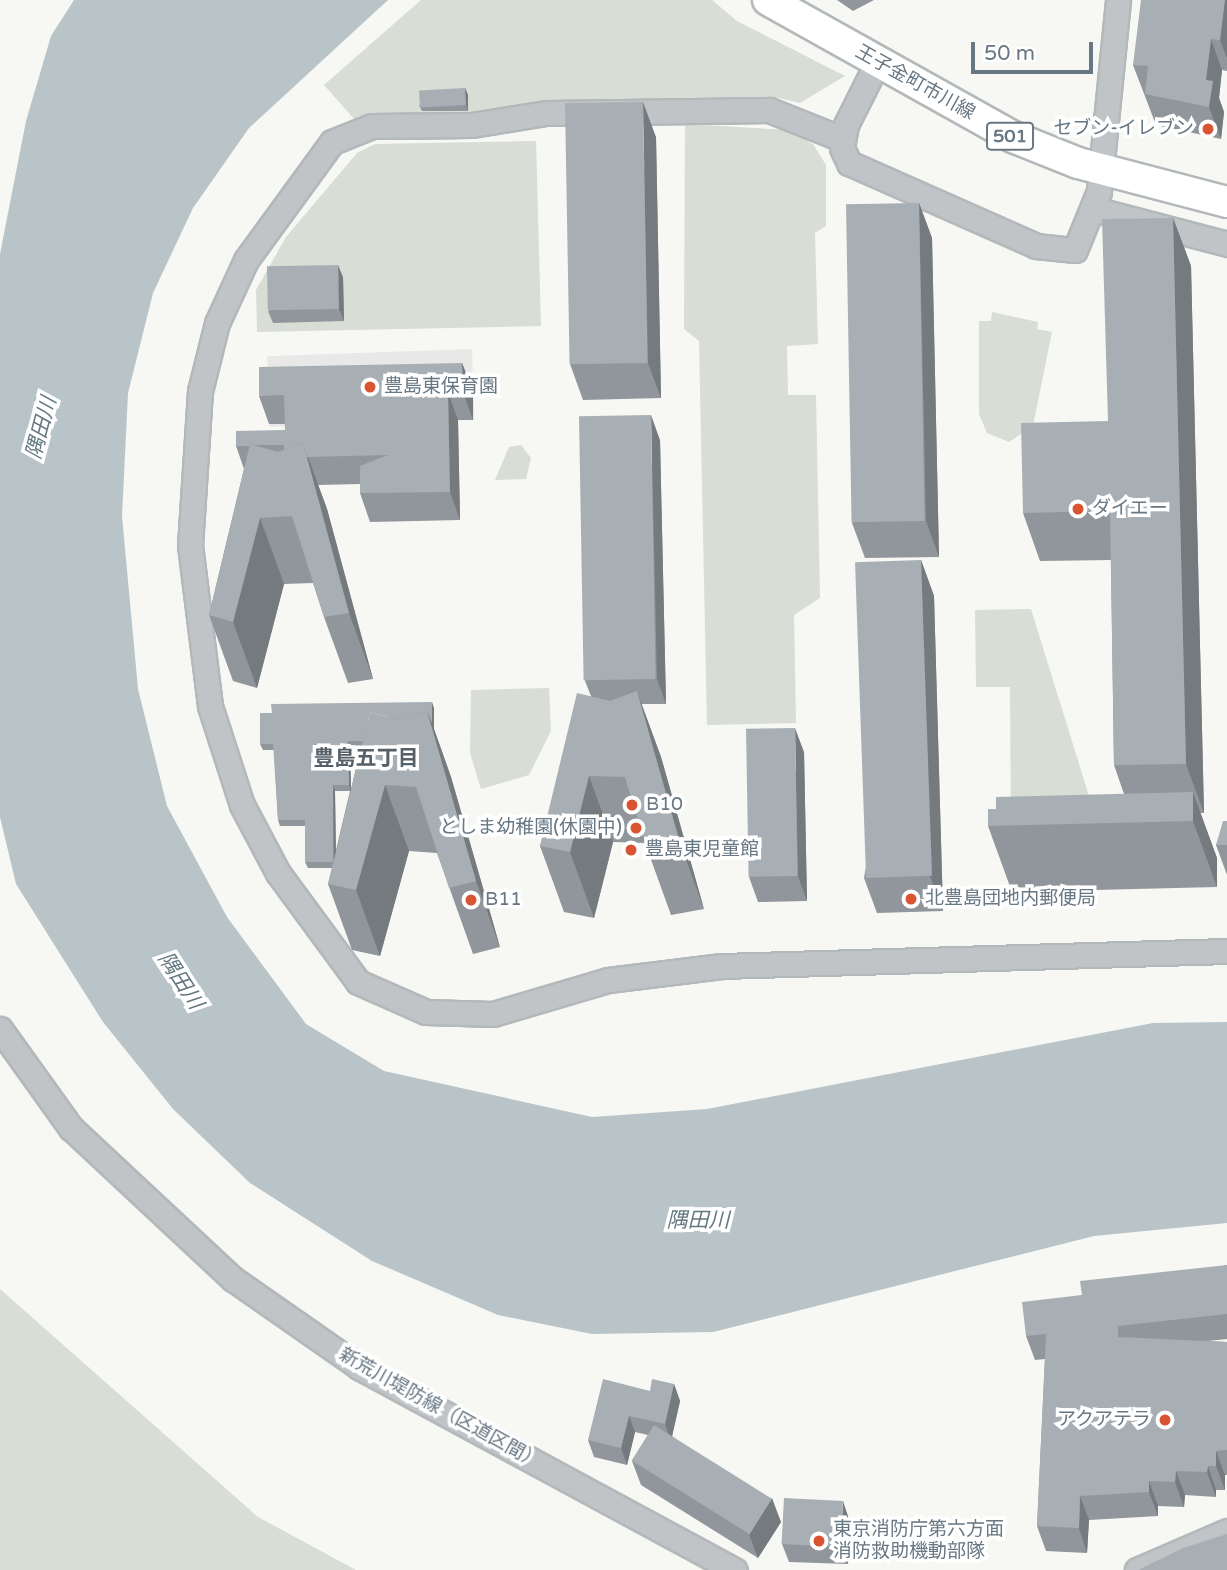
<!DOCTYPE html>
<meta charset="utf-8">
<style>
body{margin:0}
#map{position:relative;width:1227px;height:1570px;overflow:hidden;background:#f7f7f4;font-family:"Varela Round","Noto Sans JP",sans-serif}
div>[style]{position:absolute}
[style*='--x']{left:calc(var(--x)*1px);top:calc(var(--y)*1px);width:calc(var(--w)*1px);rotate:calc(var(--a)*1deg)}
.built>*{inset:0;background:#e7e8e7;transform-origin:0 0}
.green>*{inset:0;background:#d8ddd5}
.water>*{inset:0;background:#b9c4c8}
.roads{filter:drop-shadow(2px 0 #b3b8bb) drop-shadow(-2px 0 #b3b8bb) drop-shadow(0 2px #b3b8bb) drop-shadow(0 -2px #b3b8bb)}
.minor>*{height:23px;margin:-11.5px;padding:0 11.5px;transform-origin:11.5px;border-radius:11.5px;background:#c0c4c7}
.major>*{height:30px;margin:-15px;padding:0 15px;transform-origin:15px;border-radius:15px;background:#fff}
.wall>*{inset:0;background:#90969b}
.shaded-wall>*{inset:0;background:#757a7e}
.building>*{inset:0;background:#a7afb4;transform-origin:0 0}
.dots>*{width:19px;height:19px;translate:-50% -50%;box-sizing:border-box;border:4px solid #fff;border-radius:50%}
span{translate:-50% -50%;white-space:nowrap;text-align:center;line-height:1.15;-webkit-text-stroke:7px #fff;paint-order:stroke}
.shield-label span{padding:2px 5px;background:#fff;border:2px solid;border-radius:5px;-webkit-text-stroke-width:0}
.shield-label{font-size:18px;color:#677783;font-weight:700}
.street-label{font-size:19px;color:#677783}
.poi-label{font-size:19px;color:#677783}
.right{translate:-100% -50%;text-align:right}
.left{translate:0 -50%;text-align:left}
.water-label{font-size:21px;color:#63787f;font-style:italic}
.neighbourhood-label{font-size:21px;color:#556068;font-weight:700}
.scale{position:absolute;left:971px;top:42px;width:122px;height:32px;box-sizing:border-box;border:4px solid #677783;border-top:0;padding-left:9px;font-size:21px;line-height:24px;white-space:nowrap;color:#677783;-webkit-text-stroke:5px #fff;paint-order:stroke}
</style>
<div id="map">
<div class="built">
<div style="left:472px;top:349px;width:71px;height:205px;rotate:88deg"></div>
</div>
<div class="green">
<div style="clip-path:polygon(421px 0,712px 0,737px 21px,845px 76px,800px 103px,779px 98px,551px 100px,469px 117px,355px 120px,324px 85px)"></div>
<div style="clip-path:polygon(685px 124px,788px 130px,813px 144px,826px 165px,826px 226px,815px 233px,818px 344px,787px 346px,788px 395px,816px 395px,820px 598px,794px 615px,796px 723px,707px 725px,699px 341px,684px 329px)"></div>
<div style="clip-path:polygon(536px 141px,541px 326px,257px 332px,256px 290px,286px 237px,357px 153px,375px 144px)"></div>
<div style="clip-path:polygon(992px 312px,1038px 322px,1037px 329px,1052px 332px,1033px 426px,1009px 442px,987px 433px,979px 414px,979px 321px,991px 321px)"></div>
<div style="clip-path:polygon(521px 445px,531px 458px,526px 479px,495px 480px,509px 447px)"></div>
<div style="clip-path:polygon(1031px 609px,1098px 825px,1011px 826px,1010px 687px,976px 687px,975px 610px)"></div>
<div style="clip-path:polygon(549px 688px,551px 731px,529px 775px,481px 789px,470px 753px,471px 690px)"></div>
<div style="clip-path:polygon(0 1289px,258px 1517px,356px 1570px,0 1570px)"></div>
</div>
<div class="water">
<div style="clip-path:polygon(74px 0,388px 0,249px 128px,193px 208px,153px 293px,128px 393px,122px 516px,138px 689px,167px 806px,227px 917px,306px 1024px,384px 1071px,592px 1117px,707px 1109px,1153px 1023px,1227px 1022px,1227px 1223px,1094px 1236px,713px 1332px,592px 1334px,498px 1315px,372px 1261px,250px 1183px,173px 1109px,103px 1022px,16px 884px,0 817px,0 254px,26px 121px,51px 36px)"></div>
</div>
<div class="roads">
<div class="minor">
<div style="--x:877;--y:63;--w:69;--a:116.6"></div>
<div style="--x:846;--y:125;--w:23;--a:100"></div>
<div style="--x:842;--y:148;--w:17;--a:65"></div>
<div style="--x:849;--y:163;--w:205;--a:23.9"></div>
<div style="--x:1036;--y:246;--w:39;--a:6"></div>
<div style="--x:1075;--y:250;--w:64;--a:-67.9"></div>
<div style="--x:1099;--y:191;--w:192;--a:-84.3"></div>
<div style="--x:842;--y:139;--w:79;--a:-158.3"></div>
<div style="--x:769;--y:110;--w:223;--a:179.2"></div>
<div style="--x:546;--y:113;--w:76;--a:170.9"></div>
<div style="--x:471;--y:125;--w:99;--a:179.4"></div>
<div style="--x:372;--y:126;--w:43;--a:158.2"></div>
<div style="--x:332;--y:142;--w:146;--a:126.1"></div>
<div style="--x:246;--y:260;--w:69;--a:114.7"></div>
<div style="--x:217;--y:323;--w:70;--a:104"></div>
<div style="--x:200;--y:391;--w:154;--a:93.7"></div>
<div style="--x:190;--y:545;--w:162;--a:82.9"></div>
<div style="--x:210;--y:706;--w:104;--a:72.1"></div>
<div style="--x:242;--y:805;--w:77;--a:62.1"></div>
<div style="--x:278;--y:873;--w:135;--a:53.7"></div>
<div style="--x:358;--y:982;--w:74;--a:23.8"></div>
<div style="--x:426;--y:1012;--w:67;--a:1.7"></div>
<div style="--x:493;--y:1014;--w:120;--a:-16.5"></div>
<div style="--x:608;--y:980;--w:115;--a:-7"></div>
<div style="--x:722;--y:966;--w:505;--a:-1.7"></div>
<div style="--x:1094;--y:209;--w:138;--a:14.7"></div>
<div style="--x:0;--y:1029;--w:122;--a:54.4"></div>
<div style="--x:71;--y:1128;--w:221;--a:43"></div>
<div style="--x:233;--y:1279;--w:154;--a:34.9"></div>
<div style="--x:359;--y:1367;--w:427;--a:28.4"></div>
<div style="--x:1137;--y:1570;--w:98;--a:-23.4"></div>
</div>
<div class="major">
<div style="--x:768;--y:0;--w:281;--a:29.2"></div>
<div style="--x:1013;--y:137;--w:70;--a:21.8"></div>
<div style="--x:1078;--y:163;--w:154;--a:14.7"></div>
</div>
</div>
<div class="wall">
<div style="clip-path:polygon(837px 0,874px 0,853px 11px)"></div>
<div style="clip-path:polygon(1227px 0,1227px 71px,1222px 70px,1219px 98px,1224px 112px,1221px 139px,1156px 125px,1133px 65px)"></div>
<div style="clip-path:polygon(465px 88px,468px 95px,468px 111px,422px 111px,419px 105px)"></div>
<div style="clip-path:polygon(656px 137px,661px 398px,583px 400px,570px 364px)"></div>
<div style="clip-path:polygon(919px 203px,932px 238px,939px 557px,865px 558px,852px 523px)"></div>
<div style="clip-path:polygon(1173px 218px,1191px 266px,1204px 813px,1200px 813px,1217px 858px,1217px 887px,1012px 892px,988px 826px,996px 809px,1124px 794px,1114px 765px,1111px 560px,1040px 561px,1023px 513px,1108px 421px)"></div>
<div style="clip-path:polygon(343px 277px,344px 321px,273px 323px,268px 311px)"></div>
<div style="clip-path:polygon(462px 363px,473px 391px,473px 420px,458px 420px,460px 520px,370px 522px,360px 493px,360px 484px,318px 485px,327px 509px,373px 679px,348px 683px,324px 617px,313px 583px,284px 584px,257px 688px,233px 681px,209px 615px,244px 469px,236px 446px,285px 430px,285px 424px,269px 424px,259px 396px)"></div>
<div style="clip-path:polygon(660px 440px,666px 704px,641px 704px,661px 757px,704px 909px,671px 915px,645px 843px,613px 842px,594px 918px,564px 912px,540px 846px,591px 696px,585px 681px)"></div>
<div style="clip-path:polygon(921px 560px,934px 596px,943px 911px,877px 913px,864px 878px)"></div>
<div style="clip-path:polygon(evenodd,434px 708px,434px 729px,451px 777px,500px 947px,473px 954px,437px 853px,409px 851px,380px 956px,352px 950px,328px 884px,332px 868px,308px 868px,305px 862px,305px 826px,280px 826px,278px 820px,274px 750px,263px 750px,260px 744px,434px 708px,350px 747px,361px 747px,351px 789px,350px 747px,434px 708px,335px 791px,350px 791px,336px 850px,335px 791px)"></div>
<div style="clip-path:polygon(804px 752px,807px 901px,758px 902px,749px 877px)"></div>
<div style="clip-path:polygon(1227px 821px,1227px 875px,1216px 845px)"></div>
<div style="clip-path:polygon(1227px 1265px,1227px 1339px,1208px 1341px,1227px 1342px,1227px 1475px,1225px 1475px,1225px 1490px,1216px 1490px,1216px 1497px,1185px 1495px,1184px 1507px,1158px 1506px,1158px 1516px,1089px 1520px,1087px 1553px,1046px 1551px,1037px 1526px,1045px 1359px,1035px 1360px,1026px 1336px,1082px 1295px)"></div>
<div style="clip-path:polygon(674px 1384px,680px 1401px,672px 1436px,781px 1522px,758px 1558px,641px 1485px,632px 1461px,648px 1435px,635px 1432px,627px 1465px,594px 1457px,588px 1440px,650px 1391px)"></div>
<div style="clip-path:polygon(849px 1519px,848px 1564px,789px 1562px,782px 1544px)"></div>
</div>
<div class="shaded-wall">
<div style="clip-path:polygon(1222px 0,1227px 0,1227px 58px,1220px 40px)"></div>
<div style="clip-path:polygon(1211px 39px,1222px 70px,1219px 98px,1224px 112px,1221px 139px,1209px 107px,1206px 80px)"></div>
<div style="clip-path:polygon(465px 88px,468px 95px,468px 111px,466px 105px)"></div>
<div style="clip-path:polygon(643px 102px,656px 137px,661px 398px,648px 363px)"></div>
<div style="clip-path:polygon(919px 203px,932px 238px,939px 557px,926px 521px)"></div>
<div style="clip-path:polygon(1173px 218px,1191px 266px,1204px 813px,1186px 764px)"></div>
<div style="clip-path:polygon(338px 265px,343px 277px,344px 321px,339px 309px)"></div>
<div style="clip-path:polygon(462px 363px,473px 391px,473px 420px,463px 392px)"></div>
<div style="clip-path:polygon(448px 392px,458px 420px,460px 520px,450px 492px)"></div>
<div style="clip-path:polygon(651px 415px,660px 440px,666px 704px,657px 679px)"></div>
<div style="clip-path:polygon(303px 443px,327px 509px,373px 679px,349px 613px)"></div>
<div style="clip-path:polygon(260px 518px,284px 584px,257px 688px,233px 622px)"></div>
<div style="clip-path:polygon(921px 560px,934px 596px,943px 911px,930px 876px)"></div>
<div style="clip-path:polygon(637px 691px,661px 757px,704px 909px,680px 843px)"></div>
<div style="clip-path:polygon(432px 702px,434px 708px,434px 729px,451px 777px,500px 947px,476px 881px,427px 711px)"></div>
<div style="clip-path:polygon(795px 728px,804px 752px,807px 901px,798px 876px)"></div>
<div style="clip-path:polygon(348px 741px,350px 747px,351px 791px,349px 785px)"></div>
<div style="clip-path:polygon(589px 776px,613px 842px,594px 918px,570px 852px)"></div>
<div style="clip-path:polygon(333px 785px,335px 791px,336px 868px,334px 862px)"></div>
<div style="clip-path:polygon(385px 785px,409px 851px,380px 956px,356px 890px)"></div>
<div style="clip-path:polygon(1193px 792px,1217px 858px,1217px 887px,1193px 821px)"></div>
<div style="clip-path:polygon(674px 1384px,680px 1401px,671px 1441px,665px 1424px)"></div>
<div style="clip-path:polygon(629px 1416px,635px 1432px,627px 1465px,621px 1448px)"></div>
<div style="clip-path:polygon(1216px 1451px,1225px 1475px,1225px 1490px,1216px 1466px)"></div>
<div style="clip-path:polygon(1208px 1466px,1216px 1490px,1216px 1497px,1207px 1472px)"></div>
<div style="clip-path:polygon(1176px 1471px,1185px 1495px,1184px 1507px,1175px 1482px)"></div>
<div style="clip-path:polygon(1149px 1481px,1158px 1506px,1158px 1516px,1149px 1492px)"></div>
<div style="clip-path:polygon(1080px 1496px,1089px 1520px,1087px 1553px,1079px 1528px)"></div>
<div style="clip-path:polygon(772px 1498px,781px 1522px,758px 1558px,749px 1534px)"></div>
<div style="clip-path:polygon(843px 1501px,849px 1519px,848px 1564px,841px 1546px)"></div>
</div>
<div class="building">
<div style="clip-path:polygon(1141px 0,1225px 0,1220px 40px,1211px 39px,1206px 80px,1213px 81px,1209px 107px,1145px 94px,1148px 66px,1133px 65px)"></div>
<div style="left:465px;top:88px;width:17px;height:46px;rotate:87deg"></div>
<div style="left:643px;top:102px;width:261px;height:78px;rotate:89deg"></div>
<div style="left:919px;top:203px;width:318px;height:73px;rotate:89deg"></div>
<div style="clip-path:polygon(1173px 218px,1186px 764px,1114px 765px,1110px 511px,1023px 513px,1021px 423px,1108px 421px,1102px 219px)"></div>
<div style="left:338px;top:265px;width:44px;height:71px;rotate:89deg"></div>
<div style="clip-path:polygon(462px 363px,463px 392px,448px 392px,450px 492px,360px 493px,360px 466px,388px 455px,307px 457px,303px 443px,284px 450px,284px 445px,256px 445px,250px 444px,250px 446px,236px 446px,236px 431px,285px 430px,284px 395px,259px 396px,259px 367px)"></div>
<div style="left:651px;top:415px;width:264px;height:72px;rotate:89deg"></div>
<div style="clip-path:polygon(303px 443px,349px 613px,324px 617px,292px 516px,260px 518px,233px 622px,209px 615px,250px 444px,278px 452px)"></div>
<div style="left:921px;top:560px;width:316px;height:66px;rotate:88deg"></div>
<div style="clip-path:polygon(637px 691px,680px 843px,647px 849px,625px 777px,589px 776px,570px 852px,540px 846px,577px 693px,610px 701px)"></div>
<div style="clip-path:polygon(432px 702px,432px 723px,427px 711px,397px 720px,370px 712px,363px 741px,348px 741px,349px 785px,333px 785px,333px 862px,305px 862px,305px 820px,278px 820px,273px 744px,260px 744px,260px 713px,272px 713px,271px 704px)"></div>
<div style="clip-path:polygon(427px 711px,476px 881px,449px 888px,416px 787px,385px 785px,356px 890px,328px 884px,370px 712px,397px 720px)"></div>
<div style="left:795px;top:728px;width:148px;height:49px;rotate:89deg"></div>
<div style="clip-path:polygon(1193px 792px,1193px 821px,988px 826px,988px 809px,996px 809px,996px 797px)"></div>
<div style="clip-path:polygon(1223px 821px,1227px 821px,1227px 845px,1216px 845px)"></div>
<div style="clip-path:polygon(1227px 1265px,1227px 1314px,1118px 1326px,1118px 1337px,1227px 1342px,1227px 1450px,1216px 1451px,1216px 1466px,1208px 1466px,1207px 1472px,1176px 1471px,1175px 1482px,1149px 1481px,1149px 1492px,1080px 1496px,1079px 1528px,1037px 1526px,1046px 1334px,1026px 1336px,1022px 1302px,1082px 1295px,1080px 1281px)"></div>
<div style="clip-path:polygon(603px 1379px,650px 1391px,652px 1379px,674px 1384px,665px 1424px,629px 1416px,621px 1448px,588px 1440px)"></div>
<div style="left:654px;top:1425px;width:139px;height:42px;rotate:32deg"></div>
<div style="left:784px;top:1498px;width:59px;height:46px;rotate:3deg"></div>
<div style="clip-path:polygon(1227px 1534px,1227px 1570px,1138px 1570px,1183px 1548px)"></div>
</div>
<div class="dots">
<div style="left:1208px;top:129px;background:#d95531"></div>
<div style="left:370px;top:387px;background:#d95531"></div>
<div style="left:1078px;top:509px;background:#d95531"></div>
<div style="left:632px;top:805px;background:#d95531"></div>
<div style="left:636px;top:828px;background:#d95531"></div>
<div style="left:631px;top:850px;background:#d95531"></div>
<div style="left:911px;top:899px;background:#d95531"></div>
<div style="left:471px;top:900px;background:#d95531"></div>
<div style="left:1165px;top:1420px;background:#d95531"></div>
<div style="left:819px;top:1541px;background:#d95531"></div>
</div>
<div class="shield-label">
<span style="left:1010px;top:136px">501</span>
</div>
<div class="street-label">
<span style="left:915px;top:83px;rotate:29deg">王子金町市川線</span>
<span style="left:440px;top:1409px;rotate:29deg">新荒川堤防線（区道区間）</span>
</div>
<div class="poi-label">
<span class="right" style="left:1194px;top:129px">セブン-イレブン</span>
<span class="left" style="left:384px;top:387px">豊島東保育園</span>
<span class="left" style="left:1092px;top:509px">ダイエー</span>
<span class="left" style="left:646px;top:805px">B10</span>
<span class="right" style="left:622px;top:828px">としま幼稚園(休園中)</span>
<span class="left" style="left:645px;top:850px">豊島東児童館</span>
<span class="left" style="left:925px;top:899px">北豊島団地内郵便局</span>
<span class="left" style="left:485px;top:900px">B11</span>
<span class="right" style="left:1151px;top:1420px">アクアテラ</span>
<span class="left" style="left:833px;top:1541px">東京消防庁第六方面<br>消防救助機動部隊</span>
</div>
<div class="water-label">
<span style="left:42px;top:428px;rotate:-75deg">隅田川</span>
<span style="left:180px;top:981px;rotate:57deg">隅田川</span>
<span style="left:698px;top:1221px">隅田川</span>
</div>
<div class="neighbourhood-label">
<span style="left:366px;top:759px">豊島五丁目</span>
</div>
<div class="scale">50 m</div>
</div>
